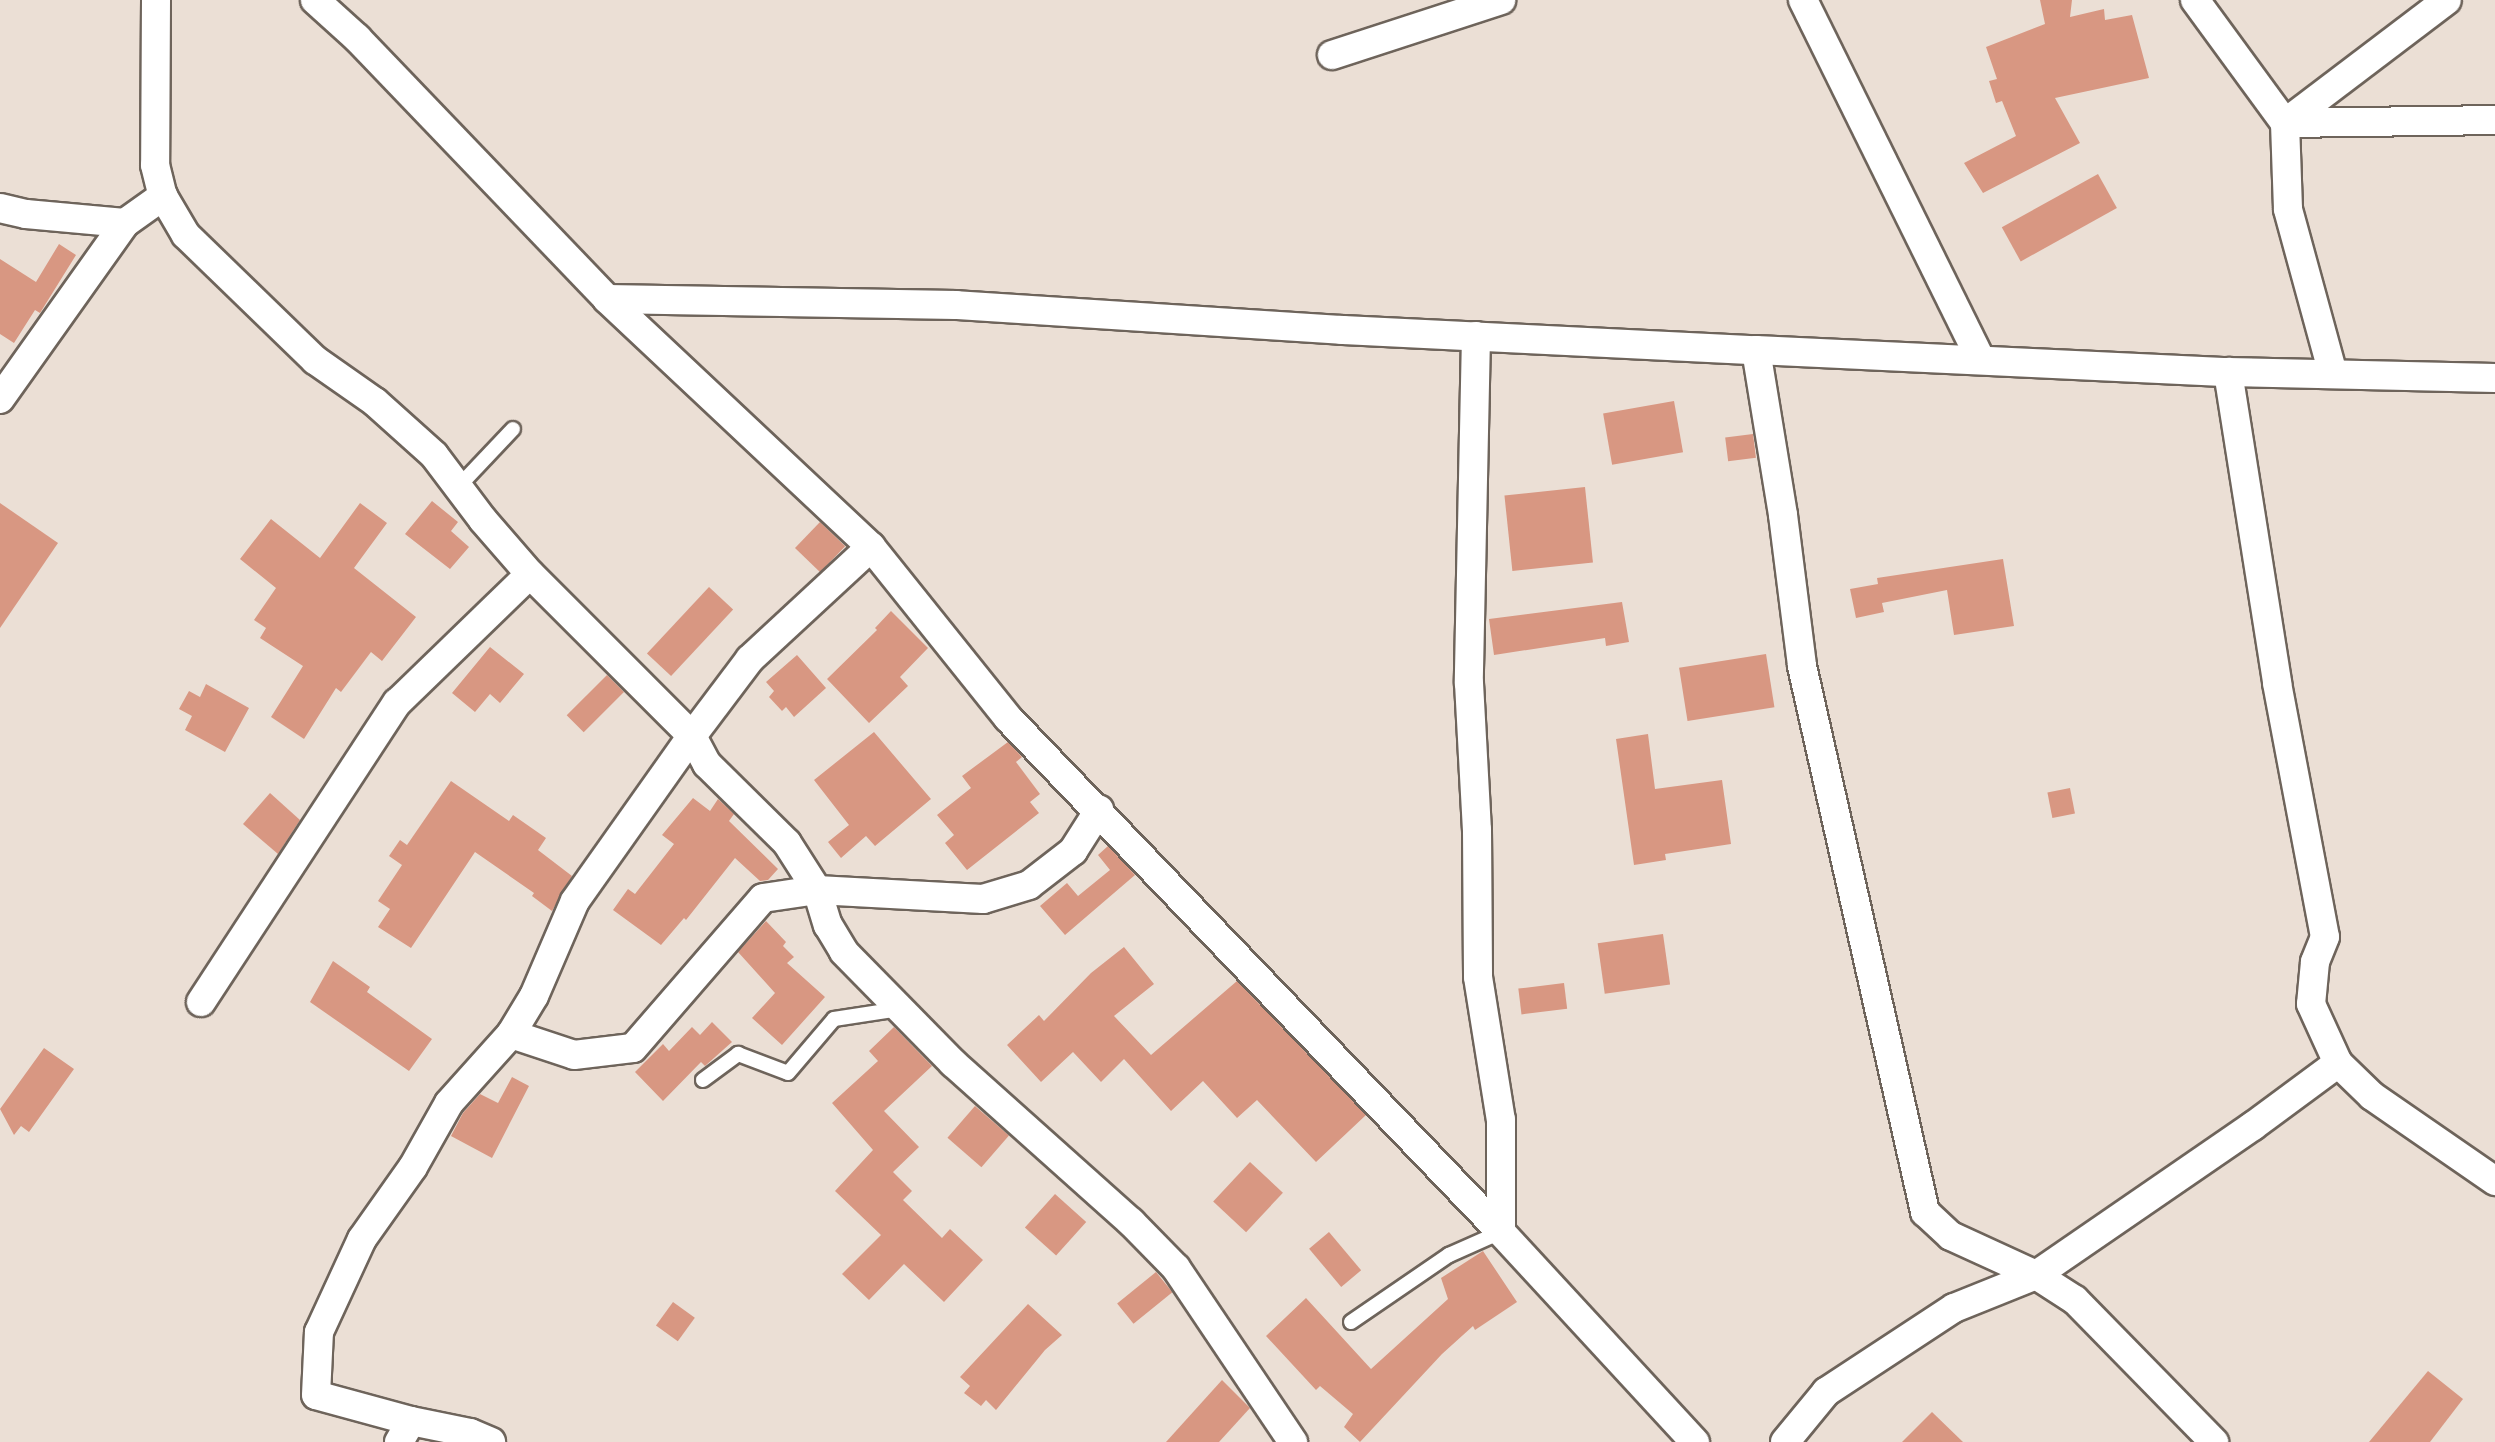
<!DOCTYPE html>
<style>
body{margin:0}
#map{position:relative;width:2495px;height:1442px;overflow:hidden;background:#ebdfd5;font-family:Poppins,sans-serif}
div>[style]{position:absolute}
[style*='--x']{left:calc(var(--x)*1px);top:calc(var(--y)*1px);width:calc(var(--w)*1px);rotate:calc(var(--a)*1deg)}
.building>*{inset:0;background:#d89782;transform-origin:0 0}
.roads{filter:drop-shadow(2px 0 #6e645b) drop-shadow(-2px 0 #6e645b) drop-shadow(0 2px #6e645b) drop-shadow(0 -2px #6e645b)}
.service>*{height:14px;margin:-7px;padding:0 7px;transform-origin:7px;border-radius:7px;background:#fff}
.minor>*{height:28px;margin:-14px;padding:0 14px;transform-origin:14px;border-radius:14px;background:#fff}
span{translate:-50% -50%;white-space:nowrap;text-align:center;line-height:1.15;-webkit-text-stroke:6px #ebdfd5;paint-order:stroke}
</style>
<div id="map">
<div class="building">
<div style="clip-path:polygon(2040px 0,2072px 0,2070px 17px,2104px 9px,2105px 20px,2132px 15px,2149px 78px,2055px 98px,2080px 143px,1983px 193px,1964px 163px,2016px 136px,2002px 101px,1996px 103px,1989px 81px,1997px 79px,1986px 47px,2045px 24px)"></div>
<div style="left:2098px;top:174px;width:39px;height:110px;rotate:61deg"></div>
<div style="clip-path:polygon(59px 244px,76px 255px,40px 313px,35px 310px,14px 343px,0 334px,0 259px,36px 282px)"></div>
<div style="left:1674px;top:401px;width:52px;height:72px;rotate:80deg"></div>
<div style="left:1753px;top:434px;width:24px;height:28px;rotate:83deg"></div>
<div style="left:1585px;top:487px;width:76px;height:81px;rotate:84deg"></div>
<div style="clip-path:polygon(432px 501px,458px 522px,451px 531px,469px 547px,450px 569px,405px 534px)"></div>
<div style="clip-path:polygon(0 503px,58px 543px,0 628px)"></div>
<div style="clip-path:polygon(360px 503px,387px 523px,354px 568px,416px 617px,382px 661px,371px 652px,341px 692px,336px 688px,304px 739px,271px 717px,303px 666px,260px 638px,266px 628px,254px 620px,276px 588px,240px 559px,271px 519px,320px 558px)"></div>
<div style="left:820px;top:522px;width:35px;height:36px;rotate:44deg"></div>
<div style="clip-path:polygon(2003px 559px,2014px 626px,1954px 635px,1947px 590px,1882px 603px,1884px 612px,1856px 618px,1850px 589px,1878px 584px,1877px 578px)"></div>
<div style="left:709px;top:587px;width:33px;height:91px;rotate:43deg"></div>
<div style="clip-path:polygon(1622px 602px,1629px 642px,1606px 646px,1605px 638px,1494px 655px,1489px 619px)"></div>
<div style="clip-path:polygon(891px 611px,928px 648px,900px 677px,908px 686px,869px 723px,827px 679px,877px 630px,875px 628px)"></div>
<div style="clip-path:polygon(490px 647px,524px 674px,500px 703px,490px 694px,475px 712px,452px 693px)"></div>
<div style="left:1766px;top:654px;width:54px;height:88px;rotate:81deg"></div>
<div style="clip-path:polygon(797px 655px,826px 688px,794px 717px,786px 707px,782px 711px,769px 697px,774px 691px,766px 682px)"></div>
<div style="left:607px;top:675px;width:24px;height:57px;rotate:45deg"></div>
<div style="clip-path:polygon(206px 684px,249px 708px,225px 752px,185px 730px,192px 716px,179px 709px,189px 691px,200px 697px)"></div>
<div style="clip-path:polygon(874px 732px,931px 799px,875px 846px,866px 836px,841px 858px,828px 842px,849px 825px,814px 780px)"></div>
<div style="clip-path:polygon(1648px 734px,1655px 789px,1722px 780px,1731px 844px,1665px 854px,1666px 860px,1634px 865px,1616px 739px)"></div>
<div style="clip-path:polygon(1008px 742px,1022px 757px,1016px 762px,1040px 794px,1030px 802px,1039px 813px,967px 870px,945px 843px,954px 835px,937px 815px,971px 788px,962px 776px)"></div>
<div style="clip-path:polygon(451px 781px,509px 821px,513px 815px,546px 838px,538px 850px,572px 876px,552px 911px,532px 896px,534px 893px,475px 852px,411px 948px,378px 927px,390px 909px,378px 901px,402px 865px,389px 856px,400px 840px,407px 845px)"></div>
<div style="left:2070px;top:788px;width:26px;height:23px;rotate:79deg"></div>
<div style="clip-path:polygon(270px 793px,300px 820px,278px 854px,243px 824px)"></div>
<div style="clip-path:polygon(693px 798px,710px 811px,718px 799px,734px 814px,729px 821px,778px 869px,768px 880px,760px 881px,735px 858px,686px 920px,684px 918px,661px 945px,613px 910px,628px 889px,635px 894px,674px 844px,662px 835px)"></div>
<div style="clip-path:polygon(1108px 846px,1135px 875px,1065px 935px,1040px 906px,1067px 883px,1078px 896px,1110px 870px,1098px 855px)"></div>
<div style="clip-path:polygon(766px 921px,786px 942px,783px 946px,794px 957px,787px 963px,825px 997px,782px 1045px,752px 1018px,775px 993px,738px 952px)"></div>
<div style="left:1663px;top:934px;width:51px;height:66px;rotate:82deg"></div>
<div style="clip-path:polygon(1124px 947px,1154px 984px,1114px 1016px,1151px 1055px,1237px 981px,1366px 1115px,1316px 1162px,1257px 1100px,1237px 1118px,1203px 1081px,1171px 1111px,1124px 1059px,1101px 1082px,1073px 1052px,1041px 1082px,1007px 1045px,1039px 1015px,1044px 1021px,1091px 973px)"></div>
<div style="clip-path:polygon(333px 961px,370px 987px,367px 992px,432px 1039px,409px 1071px,310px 1002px)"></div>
<div style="left:1564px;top:983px;width:26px;height:46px;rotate:83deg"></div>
<div style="clip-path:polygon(712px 1022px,732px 1042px,705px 1066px,701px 1062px,663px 1101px,635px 1072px,663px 1044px,669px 1051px,692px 1027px,700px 1035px)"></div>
<div style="clip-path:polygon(894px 1027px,932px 1066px,884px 1111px,919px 1147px,893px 1172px,912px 1191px,903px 1200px,942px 1238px,950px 1229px,983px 1260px,944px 1302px,904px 1264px,869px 1300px,842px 1274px,881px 1235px,835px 1191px,873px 1150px,832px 1103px,878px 1061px,869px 1051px)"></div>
<div style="clip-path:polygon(44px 1048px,74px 1069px,29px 1132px,21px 1126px,14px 1135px,0 1109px)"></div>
<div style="clip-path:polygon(512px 1077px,529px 1086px,492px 1158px,451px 1136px,463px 1113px,480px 1094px,498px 1103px)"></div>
<div style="left:975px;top:1106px;width:45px;height:42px;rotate:41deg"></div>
<div style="left:1250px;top:1162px;width:45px;height:54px;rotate:43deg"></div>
<div style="left:1055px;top:1194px;width:42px;height:45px;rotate:42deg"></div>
<div style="left:1329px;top:1232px;width:50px;height:26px;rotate:50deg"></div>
<div style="clip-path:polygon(1483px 1251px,1517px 1302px,1475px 1330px,1473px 1326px,1442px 1354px,1360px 1442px,1344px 1427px,1353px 1414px,1320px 1386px,1316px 1390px,1266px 1336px,1306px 1298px,1371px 1369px,1448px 1299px,1441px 1278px)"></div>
<div style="left:1156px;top:1272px;width:26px;height:50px;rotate:51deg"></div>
<div style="left:673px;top:1302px;width:27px;height:29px;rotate:36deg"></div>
<div style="clip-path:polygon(1028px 1304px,1062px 1335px,1045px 1350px,996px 1410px,986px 1400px,981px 1406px,964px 1393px,970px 1386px,960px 1377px)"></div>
<div style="clip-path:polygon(2428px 1371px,2463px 1399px,2430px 1442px,2369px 1442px)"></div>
<div style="clip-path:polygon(1222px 1380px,1250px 1408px,1219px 1442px,1166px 1442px)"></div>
<div style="clip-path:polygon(1932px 1412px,1963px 1442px,1902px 1442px)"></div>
</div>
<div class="roads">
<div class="service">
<div style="--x:460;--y:485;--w:77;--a:-46.6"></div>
<div style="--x:703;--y:1080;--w:44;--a:-36.6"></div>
<div style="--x:738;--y:1054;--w:53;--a:20.8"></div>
<div style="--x:788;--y:1073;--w:71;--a:-49.6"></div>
<div style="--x:834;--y:1019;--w:66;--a:-8.7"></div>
<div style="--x:1351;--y:1322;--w:119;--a:-34.4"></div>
<div style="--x:1449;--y:1255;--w:57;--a:-23.9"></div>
</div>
<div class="minor">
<div style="--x:156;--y:0;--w:165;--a:90.3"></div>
<div style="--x:155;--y:165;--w:32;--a:76"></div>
<div style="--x:163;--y:196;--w:45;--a:59.5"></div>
<div style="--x:186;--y:235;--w:180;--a:44.1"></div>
<div style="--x:315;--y:360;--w:73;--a:35"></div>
<div style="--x:375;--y:402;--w:79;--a:41.9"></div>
<div style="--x:434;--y:455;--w:81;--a:53"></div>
<div style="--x:483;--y:520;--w:72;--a:49"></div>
<div style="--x:530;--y:574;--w:229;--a:45"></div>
<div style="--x:692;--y:736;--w:32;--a:62"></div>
<div style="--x:707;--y:764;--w:112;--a:44.6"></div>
<div style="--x:787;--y:843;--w:56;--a:57.4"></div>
<div style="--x:817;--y:890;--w:37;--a:73"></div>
<div style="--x:828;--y:925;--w:31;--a:59"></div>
<div style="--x:844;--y:952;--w:156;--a:45.5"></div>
<div style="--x:953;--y:1063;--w:239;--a:41.8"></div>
<div style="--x:1131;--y:1222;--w:64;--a:45.6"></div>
<div style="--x:1176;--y:1268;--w:210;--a:56.1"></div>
<div style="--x:315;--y:0;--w:57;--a:42.1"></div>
<div style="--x:357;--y:38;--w:361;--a:46.2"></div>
<div style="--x:607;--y:299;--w:362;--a:43.2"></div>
<div style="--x:871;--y:547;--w:219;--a:51.3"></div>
<div style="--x:1008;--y:718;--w:712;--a:46.19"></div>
<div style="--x:1501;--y:1232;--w:286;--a:47.3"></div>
<div style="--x:1803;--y:0;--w:399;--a:63.7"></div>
<div style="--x:2195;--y:0;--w:152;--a:53.8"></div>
<div style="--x:2285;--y:123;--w:210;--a:-0.8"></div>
<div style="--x:1332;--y:55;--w:178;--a:-18"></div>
<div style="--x:0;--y:208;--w:27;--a:13"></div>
<div style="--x:26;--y:214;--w:99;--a:5.2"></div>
<div style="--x:607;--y:299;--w:349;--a:1"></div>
<div style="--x:956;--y:305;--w:387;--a:3.7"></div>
<div style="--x:1342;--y:330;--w:414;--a:2.8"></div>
<div style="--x:1756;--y:350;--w:473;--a:2.7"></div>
<div style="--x:2228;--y:372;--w:267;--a:1.3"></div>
<div style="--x:1476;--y:336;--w:347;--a:91.2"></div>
<div style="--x:1469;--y:683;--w:147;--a:86.9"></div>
<div style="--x:1477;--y:830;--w:147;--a:89.6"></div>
<div style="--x:1478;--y:977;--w:145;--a:80.9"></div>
<div style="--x:1501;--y:1120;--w:112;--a:90"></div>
<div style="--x:1756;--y:350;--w:167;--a:80.7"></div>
<div style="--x:1783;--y:515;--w:152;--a:82.8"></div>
<div style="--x:1802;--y:666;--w:560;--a:77.3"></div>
<div style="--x:1925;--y:1212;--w:35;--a:43"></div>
<div style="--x:1951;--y:1236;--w:94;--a:24.6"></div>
<div style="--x:2036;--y:1275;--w:46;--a:32.7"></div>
<div style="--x:2075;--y:1300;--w:199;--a:45.6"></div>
<div style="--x:2228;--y:372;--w:315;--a:81"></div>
<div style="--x:2277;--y:683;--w:258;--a:79.3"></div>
<div style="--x:2325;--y:937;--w:27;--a:112"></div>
<div style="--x:2315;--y:962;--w:42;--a:95.4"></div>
<div style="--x:2311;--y:1004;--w:65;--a:65.4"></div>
<div style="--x:2338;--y:1063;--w:47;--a:44.1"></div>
<div style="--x:2372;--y:1096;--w:150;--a:34.6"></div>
<div style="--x:2333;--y:374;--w:171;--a:-105.3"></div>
<div style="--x:2288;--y:209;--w:86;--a:-92"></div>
<div style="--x:2285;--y:123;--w:203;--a:-37.2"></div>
<div style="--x:0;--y:399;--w:216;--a:-54.6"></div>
<div style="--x:125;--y:223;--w:47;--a:-35.4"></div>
<div style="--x:201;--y:1002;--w:358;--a:-56.8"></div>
<div style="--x:397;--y:703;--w:185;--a:-44.1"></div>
<div style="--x:511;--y:1034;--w:44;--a:-58.8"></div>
<div style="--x:534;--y:996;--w:103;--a:-66.7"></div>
<div style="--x:575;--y:901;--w:202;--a:-54.7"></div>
<div style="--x:692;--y:736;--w:96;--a:-53"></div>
<div style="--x:750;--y:659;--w:165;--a:-42.8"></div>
<div style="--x:411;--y:1421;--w:60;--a:11.5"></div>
<div style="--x:470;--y:1433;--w:23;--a:23"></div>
<div style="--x:399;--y:1442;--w:24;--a:-60"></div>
<div style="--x:411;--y:1421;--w:98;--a:-164.7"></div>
<div style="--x:316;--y:1395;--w:63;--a:-87.3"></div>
<div style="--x:319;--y:1332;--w:102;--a:-65.2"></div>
<div style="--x:362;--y:1239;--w:88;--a:-54.7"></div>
<div style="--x:413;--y:1167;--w:73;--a:-60.6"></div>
<div style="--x:449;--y:1103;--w:93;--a:-48.1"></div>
<div style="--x:511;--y:1034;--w:66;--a:18.4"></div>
<div style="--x:574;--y:1055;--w:59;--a:-6.8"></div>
<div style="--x:633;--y:1048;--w:198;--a:-49.1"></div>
<div style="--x:763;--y:898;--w:55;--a:-8.4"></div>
<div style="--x:817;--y:890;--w:166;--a:3.1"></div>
<div style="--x:983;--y:899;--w:48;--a:-16.9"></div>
<div style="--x:1029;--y:885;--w:56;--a:-37.7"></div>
<div style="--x:1073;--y:851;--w:49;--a:-57.6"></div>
<div style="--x:1785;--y:1442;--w:65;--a:-50.6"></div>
<div style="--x:1826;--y:1392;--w:153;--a:-33.3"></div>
<div style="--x:1954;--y:1308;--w:88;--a:-21.9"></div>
<div style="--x:2036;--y:1275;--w:263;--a:-34.5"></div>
<div style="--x:2253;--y:1126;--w:106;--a:-36.5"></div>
</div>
</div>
</div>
